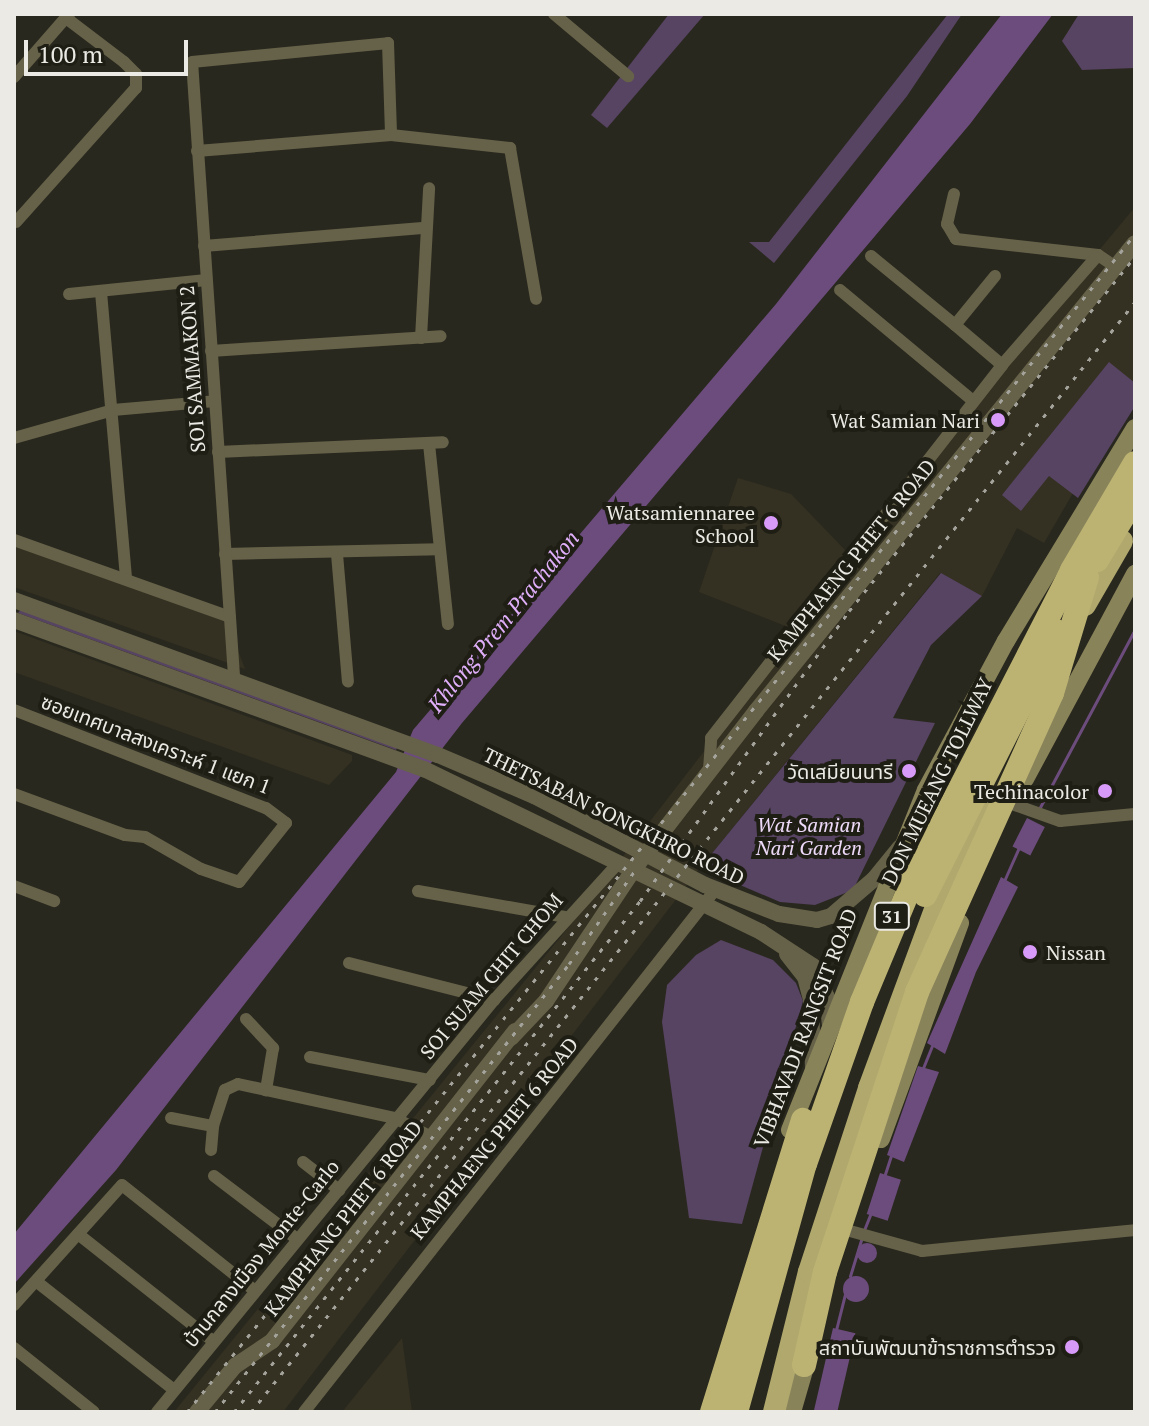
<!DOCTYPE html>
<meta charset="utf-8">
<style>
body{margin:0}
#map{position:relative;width:1149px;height:1426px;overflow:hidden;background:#29281e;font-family:"PT Serif","Noto Sans Thai",serif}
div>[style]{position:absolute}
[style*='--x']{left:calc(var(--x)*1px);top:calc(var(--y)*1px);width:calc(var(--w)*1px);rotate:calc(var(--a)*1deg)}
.built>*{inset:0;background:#343122}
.green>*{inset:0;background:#574362}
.water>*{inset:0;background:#6c4c7d;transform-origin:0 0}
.round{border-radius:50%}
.stream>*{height:3px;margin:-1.5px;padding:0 1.5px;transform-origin:1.5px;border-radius:1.5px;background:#6c4c7d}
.minor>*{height:12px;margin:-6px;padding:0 6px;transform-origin:6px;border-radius:6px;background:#666249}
.tertiary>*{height:16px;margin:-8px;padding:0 8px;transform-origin:8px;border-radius:8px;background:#666249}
.secondary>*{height:18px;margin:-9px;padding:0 9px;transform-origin:9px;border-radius:9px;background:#89835a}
.trunk>*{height:22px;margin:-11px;padding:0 11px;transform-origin:11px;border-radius:11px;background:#b0a86d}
.motorway>*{height:24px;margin:-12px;padding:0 12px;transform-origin:12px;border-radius:12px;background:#bcb373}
.rail>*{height:3px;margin-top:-1.5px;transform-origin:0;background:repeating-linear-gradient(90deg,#a4a39c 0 4px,transparent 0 12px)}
.dots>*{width:22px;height:22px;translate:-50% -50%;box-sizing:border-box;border:4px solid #1f1e15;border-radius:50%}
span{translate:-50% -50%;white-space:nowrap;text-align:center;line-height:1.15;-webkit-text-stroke:8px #1f1e15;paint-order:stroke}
.shield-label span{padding:2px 6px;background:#1f1e15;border:2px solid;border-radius:6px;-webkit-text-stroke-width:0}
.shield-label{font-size:18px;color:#ebeae4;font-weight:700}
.street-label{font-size:20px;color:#ebeae4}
.poi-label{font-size:20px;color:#ebeae4}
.right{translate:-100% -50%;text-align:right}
.left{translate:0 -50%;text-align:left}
.park-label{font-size:20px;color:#eedaf9;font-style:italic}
.water-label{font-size:22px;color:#e0affa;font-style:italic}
.frame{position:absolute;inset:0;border:16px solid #ebeae4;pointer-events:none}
.scale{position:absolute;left:24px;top:40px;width:164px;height:36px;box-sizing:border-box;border:4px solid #ebeae4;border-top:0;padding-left:10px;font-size:24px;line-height:28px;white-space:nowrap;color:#ebeae4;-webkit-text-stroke:6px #1f1e15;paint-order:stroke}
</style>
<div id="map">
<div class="built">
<div style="clip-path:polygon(1135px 207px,1135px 397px,1110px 429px,1044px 543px,1017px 528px,982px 596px,940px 573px,700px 868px,283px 1412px,174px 1412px,563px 934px,984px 389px)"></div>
<div style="clip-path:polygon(738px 478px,791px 494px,848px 553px,788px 627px,699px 592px)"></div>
<div style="clip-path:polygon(14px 546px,227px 622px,245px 669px,14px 587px)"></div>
<div style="clip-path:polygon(14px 631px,352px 755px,352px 761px,329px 785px,14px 672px)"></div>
<div style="clip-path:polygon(402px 1338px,412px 1412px,342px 1412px)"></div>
</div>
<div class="green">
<div style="clip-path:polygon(669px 14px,705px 14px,607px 128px,591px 115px)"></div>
<div style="clip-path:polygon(948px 14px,962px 14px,907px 96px,774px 263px,749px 242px,769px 242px)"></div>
<div style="clip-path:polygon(1079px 14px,1135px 14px,1135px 68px,1082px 70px,1062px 41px)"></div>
<div style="clip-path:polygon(1109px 362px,1135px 383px,1135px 406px,1078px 498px,1049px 476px,1021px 511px,1002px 495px)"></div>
<div style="clip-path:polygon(941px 573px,982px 596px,931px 645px,893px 718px,935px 723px,853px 890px,815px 905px,780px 902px,700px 868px)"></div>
<div style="clip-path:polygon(22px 608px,398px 746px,396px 750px,18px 613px)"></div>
<div style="clip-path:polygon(721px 940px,773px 960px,796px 983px,803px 1001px,742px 1224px,689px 1218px,662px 1022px,667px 985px,696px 955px)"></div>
</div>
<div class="water">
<div style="clip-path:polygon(1002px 14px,1053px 14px,970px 124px,462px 723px,116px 1170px,14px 1284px,14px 1234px,396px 772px,413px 730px,776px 304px)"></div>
<div style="left:1027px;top:818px;width:20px;height:32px;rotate:27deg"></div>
<div style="clip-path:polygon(1001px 877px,1018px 887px,976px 972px,945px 1054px,927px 1043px)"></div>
<div style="clip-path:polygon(918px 1066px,939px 1072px,904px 1162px,887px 1155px)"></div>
<div style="left:880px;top:1173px;width:22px;height:43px;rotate:18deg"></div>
<div class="round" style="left:857px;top:1243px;width:20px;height:20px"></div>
<div class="round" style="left:843px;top:1276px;width:26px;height:26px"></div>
<div style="left:833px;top:1328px;width:23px;height:87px;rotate:13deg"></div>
</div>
<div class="stream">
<div style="--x:1039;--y:809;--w:204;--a:-61.9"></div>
<div style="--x:1004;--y:881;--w:36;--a:-66"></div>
<div style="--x:923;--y:1068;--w:24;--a:-68"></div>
<div style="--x:885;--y:1174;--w:20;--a:-72"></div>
<div style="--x:864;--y:1230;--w:16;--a:-68"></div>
<div style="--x:850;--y:1276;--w:41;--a:-72.9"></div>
<div style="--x:836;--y:1330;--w:36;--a:-76"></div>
</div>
<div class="minor">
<div style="--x:554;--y:14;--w:97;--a:40"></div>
<div style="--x:14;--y:77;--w:84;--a:-48.9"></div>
<div style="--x:197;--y:151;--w:195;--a:-4.7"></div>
<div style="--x:391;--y:135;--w:120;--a:6.2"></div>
<div style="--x:510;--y:148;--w:153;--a:80.2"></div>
<div style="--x:954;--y:194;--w:31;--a:103"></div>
<div style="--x:947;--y:224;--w:17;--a:59"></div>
<div style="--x:956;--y:239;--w:143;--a:6.4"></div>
<div style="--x:1098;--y:255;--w:22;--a:34"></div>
<div style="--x:16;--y:222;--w:180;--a:-48.2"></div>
<div style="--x:136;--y:88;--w:14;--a:-90"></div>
<div style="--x:136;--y:74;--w:17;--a:-135"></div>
<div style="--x:124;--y:62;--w:73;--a:-142.8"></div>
<div style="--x:204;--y:246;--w:222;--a:-4.7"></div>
<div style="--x:871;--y:256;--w:109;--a:39.4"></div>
<div style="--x:995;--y:276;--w:63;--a:129.2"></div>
<div style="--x:955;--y:325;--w:62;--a:40.4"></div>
<div style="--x:1002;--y:365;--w:146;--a:-48.9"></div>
<div style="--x:840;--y:290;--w:173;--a:39.8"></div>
<div style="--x:101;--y:292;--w:285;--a:85"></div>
<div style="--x:69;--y:294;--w:138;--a:-5.8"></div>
<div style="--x:421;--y:338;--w:150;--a:-86.9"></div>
<div style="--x:211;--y:351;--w:230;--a:-3.7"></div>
<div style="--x:14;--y:438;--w:103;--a:-15.8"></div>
<div style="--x:113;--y:410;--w:102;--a:-5"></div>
<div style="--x:429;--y:444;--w:181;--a:84"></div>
<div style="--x:218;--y:452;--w:225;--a:-2.5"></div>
<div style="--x:14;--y:540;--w:229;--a:19.6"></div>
<div style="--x:225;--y:554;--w:213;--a:-1.3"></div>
<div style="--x:337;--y:554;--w:128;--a:85.1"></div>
<div style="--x:234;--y:676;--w:615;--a:-93.91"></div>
<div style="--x:192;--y:62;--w:197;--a:-5.5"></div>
<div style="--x:388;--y:43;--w:92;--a:88.1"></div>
<div style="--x:14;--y:710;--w:270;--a:21.3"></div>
<div style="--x:266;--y:808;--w:25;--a:37"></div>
<div style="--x:286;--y:823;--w:75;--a:128.5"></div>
<div style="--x:239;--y:882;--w:40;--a:-161.1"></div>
<div style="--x:201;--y:869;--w:64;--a:-150.3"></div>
<div style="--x:145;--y:837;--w:20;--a:-174"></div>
<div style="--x:125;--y:835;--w:118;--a:-159.7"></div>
<div style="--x:709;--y:770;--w:32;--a:-86"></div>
<div style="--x:711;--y:738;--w:473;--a:-52"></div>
<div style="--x:1012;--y:804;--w:51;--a:19.5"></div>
<div style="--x:1060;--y:821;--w:75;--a:-5.3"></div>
<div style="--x:14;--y:886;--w:43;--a:20.6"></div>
<div style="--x:418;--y:891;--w:149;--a:10"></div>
<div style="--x:349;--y:963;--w:150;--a:14.3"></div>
<div style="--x:246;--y:1019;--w:40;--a:47"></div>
<div style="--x:273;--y:1048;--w:43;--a:99.5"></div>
<div style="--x:310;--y:1057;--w:122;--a:10.9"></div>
<div style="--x:171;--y:1118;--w:43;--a:10.8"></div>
<div style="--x:213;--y:1126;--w:38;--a:-72"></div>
<div style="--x:225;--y:1090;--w:14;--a:-25"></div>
<div style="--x:238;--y:1084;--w:161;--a:12.2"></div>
<div style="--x:395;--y:1118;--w:41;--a:27.8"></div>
<div style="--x:211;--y:1150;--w:24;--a:-85"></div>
<div style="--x:303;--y:1162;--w:46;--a:37.9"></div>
<div style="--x:214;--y:1176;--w:104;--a:37.2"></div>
<div style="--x:850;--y:1231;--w:75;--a:15.5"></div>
<div style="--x:922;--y:1251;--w:214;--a:-5.6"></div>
<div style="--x:78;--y:1234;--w:172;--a:38.4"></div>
<div style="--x:37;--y:1282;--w:174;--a:38.2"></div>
<div style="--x:14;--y:1305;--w:161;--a:-48"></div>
<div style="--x:122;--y:1185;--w:169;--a:38.5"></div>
<div style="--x:14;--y:1348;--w:102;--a:38.7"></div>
<div style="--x:157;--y:1412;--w:532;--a:-50.72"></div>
<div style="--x:494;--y:1000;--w:186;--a:-47.8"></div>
<div style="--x:304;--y:1412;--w:664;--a:-51.78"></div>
</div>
<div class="tertiary">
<div style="--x:14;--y:600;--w:451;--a:20.1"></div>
<div style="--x:438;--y:755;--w:104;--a:23.1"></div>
<div style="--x:534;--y:796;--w:193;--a:27.5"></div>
<div style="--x:705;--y:885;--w:79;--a:21.4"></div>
<div style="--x:779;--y:914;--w:38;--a:9"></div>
<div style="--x:817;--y:920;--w:15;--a:-16"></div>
<div style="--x:831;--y:916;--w:57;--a:-40.7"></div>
<div style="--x:874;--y:879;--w:41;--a:-50.9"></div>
<div style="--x:14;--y:620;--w:436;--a:20"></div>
<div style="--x:424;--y:769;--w:374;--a:25.8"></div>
<div style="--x:761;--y:932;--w:62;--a:33.2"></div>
<div style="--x:813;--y:966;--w:34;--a:66"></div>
<div style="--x:827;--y:997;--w:29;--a:84"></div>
<div style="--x:787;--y:954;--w:29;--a:52"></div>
<div style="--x:805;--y:977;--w:24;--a:75"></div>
<div style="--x:811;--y:1000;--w:68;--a:88.3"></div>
<div style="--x:511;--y:1038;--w:51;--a:-46.6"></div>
<div style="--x:546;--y:1001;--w:159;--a:-56.3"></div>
<div style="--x:634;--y:869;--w:200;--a:-52.3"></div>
<div style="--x:756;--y:711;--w:602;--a:-51"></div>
<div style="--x:197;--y:1412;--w:60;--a:-50.4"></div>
<div style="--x:235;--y:1366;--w:45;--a:-34"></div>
<div style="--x:272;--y:1341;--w:394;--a:-51.9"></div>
</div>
<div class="secondary">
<div style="--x:1025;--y:779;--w:233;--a:-61.8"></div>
<div style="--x:790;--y:1130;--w:366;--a:-68.2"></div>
<div style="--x:926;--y:790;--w:169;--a:-61.8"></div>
<div style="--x:1006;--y:641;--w:249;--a:-58.8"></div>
<div style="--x:881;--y:1139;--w:230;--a:-69.9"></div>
<div style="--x:792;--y:1412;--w:61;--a:-73.9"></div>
</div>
<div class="trunk">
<div style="--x:1085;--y:605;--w:74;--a:-60"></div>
<div style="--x:774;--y:1412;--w:144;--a:-76"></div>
<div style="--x:809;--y:1272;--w:194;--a:-71.9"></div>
<div style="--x:869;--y:1088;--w:208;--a:-69.7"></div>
<div style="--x:941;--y:893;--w:96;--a:-64"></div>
</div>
<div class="motorway">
<div style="--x:1097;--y:560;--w:74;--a:-58.9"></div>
<div style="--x:925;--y:895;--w:295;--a:-63.2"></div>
<div style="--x:804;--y:1365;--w:95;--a:-77.3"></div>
<div style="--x:825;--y:1272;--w:295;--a:-71.8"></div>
<div style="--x:917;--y:992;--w:328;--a:-65.7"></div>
<div style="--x:1052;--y:693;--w:121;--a:-73.2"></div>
<div style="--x:712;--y:1412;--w:306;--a:-72.7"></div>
<div style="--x:736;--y:1412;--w:257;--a:-74.5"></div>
<div style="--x:805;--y:1164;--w:172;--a:-70.6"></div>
<div style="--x:862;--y:1002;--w:132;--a:-67.3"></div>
<div style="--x:913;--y:880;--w:348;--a:-62.8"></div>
<div style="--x:1072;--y:570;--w:124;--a:-59.5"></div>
</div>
<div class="rail">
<div style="--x:187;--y:1412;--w:1512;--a:-51.17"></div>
<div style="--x:215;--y:1412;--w:571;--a:-51.68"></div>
<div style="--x:569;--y:964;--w:113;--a:-54.8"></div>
<div style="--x:234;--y:1412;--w:653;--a:-51.53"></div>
<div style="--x:640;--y:901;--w:357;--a:-54.2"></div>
<div style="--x:849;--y:611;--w:455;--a:-51.1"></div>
<div style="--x:251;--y:1412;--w:1419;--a:-51.47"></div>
</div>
<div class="dots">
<div style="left:998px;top:420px;background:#d89af8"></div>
<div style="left:771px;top:523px;background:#d89af8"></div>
<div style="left:909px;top:771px;background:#d89af8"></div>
<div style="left:1105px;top:791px;background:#d89af8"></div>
<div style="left:1030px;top:952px;background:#d89af8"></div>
<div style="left:1072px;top:1347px;background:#d89af8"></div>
</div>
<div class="shield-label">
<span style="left:892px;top:916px">31</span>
</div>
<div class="street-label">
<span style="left:192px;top:369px;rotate:-94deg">SOI SAMMAKON 2</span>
<span style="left:851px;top:560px;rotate:-51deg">KAMPHAENG PHET 6 ROAD</span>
<span style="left:156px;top:744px;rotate:21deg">ซอยเทศบาลสงเคราะห์ 1 แยก 1</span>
<span style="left:937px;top:781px;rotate:-64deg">DON MUEANG TOLLWAY</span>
<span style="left:614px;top:816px;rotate:26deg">THETSABAN SONGKHRO ROAD</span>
<span style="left:491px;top:976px;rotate:-50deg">SOI SUAM CHIT CHOM</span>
<span style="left:805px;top:1028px;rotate:-69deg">VIBHAVADI RANGSIT ROAD</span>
<span style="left:494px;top:1138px;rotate:-51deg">KAMPHAENG PHET 6 ROAD</span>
<span style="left:343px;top:1218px;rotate:-52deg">KAMPHANG PHET 6 ROAD</span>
<span style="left:261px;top:1253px;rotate:-51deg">บ้านกลางเมือง Monte-Carlo</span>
</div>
<div class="poi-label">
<span class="right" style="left:980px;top:420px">Wat Samian Nari</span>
<span class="right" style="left:755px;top:524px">Watsamiennaree<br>School</span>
<span class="right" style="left:893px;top:771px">วัดเสมียนนารี</span>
<span class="right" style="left:1089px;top:791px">Techinacolor</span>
<span class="left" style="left:1046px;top:952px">Nissan</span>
<span class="right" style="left:1056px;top:1347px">สถาบันพัฒนาข้าราชการตำรวจ</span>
</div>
<div class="park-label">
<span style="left:809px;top:836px">Wat Samian<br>Nari Garden</span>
</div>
<div class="water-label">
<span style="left:503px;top:621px;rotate:-51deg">Khlong Prem Prachakon</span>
</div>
<div class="frame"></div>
<div class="scale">100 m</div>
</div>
